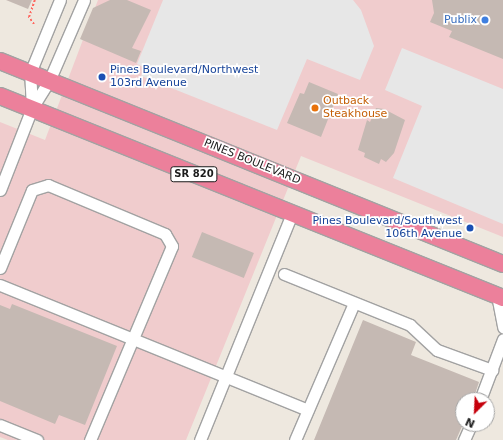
<!DOCTYPE html>
<style>
body{margin:0}
#map{position:relative;width:503px;height:440px;overflow:hidden;background:#eee8df;font-family:"DejaVu Sans",sans-serif}
div>[style]{position:absolute}
[style*='--x']{left:calc(var(--x)*1px);top:calc(var(--y)*1px);width:calc(var(--w)*1px);rotate:calc(var(--a)*1deg)}
.commercial>*{inset:0;background:#f0cccd}
.parking>*{inset:0;background:#e7e7e7}
.building>*{inset:0;background:#c5b9b3;transform-origin:0 0}
.path>*{height:2px;margin-top:-1px;transform-origin:0;background:repeating-linear-gradient(90deg,#ff665f 0 2px,transparent 0 4px)}
.roads{filter:drop-shadow(1px 0 #a2a2a2) drop-shadow(-1px 0 #a2a2a2) drop-shadow(0 1px #a2a2a2) drop-shadow(0 -1px #a2a2a2)}
.minor>*{height:11px;margin:-5.5px;padding:0 5.5px;transform-origin:5.5px;border-radius:5.5px;background:#fff}
.highway>*{height:16px;margin:-8px;padding:0 8px;transform-origin:8px;border-radius:8px;background:#ec809b}
.dots>*{width:11px;height:11px;translate:-50% -50%;box-sizing:border-box;border:2px solid #fff;border-radius:50%}
span{translate:-50% -50%;white-space:nowrap;text-align:center;line-height:1.15;-webkit-text-stroke:3.5px #fff;paint-order:stroke}
.shield-label span{padding:1px 3px;background:#fff;border:1px solid;border-radius:3px;-webkit-text-stroke-width:0}
.shield-label{font-size:10px;color:#1b1b1b;font-weight:700}
.shop-label{font-size:11px;color:#366cbe}
.right{translate:-100% -50%;text-align:right}
.transit-label{font-size:11px;color:#164399}
.left{translate:0 -50%;text-align:left}
.food-label{font-size:11px;color:#c56008}
.street-label{font-size:11px;color:#1b1b1b}
.north{position:absolute;left:455px;top:392px;width:40px;height:40px;box-sizing:border-box;background:#fff;border:1px solid #a4a4a4;border-radius:50%;rotate:204deg;font-size:11px;font-weight:700;line-height:16px;text-align:center;color:#1b1b1b}
.north::after{content:'';display:block;margin:auto;width:14px;height:18px;background:#c6000c;clip-path:polygon(50% 0,100% 100%,50% 72%,0 100%)}
</style>
<div id="map">
<div class="commercial">
<div style="clip-path:polygon(98px 0,503px 0,503px 237px,301px 156px,186px 440px,8px 440px,0 437px,0 122px,45px 140px)"></div>
</div>
<div class="parking">
<div style="clip-path:polygon(163px 0,353px 0,361px 10px,374px 46px,360px 80px,307px 59px,277px 130px,141px 76px,145px 68px,137px 64px)"></div>
<div style="clip-path:polygon(402px 48px,503px 89px,503px 224px,393px 178px,422px 106px,385px 90px)"></div>
</div>
<div class="building">
<div style="clip-path:polygon(6px 0,32px 0,28px 9px)"></div>
<div style="clip-path:polygon(110px 0,127px 0,151px 10px,132px 48px,141px 51px,136px 63px,80px 39px,93px 8px)"></div>
<div style="clip-path:polygon(432px 0,503px 0,503px 59px,449px 37px,452px 31px,430px 22px,434px 13px)"></div>
<div style="clip-path:polygon(309px 82px,338px 94px,321px 137px,287px 123px,300px 93px,304px 94px)"></div>
<div style="clip-path:polygon(376px 108px,384px 109px,405px 120px,394px 153px,386px 162px,381px 159px,379px 164px,364px 157px,365px 153px,358px 150px,367px 120px,370px 122px)"></div>
<div style="left:202px;top:232px;width:56px;height:27px;rotate:22deg"></div>
<div style="clip-path:polygon(12px 304px,117px 346px,85px 425px,59px 415px,55px 424px,0 401px,0 305px,10px 309px)"></div>
<div style="clip-path:polygon(363px 320px,416px 342px,411px 355px,479px 382px,473px 400px,463px 400px,463px 424px,456px 440px,314px 440px)"></div>
</div>
<div class="path">
<div style="--x:34;--y:24;--w:9;--a:-126"></div>
<div style="--x:29;--y:17;--w:18;--a:-71"></div>
</div>
<div class="roads">
<div class="minor">
<div style="--x:32;--y:108;--w:35;--a:-93"></div>
<div style="--x:30;--y:73;--w:79;--a:-67.7"></div>
<div style="--x:0;--y:190;--w:88;--a:-68.7"></div>
<div style="--x:32;--y:108;--w:32;--a:-58"></div>
<div style="--x:49;--y:81;--w:88;--a:-66.6"></div>
<div style="--x:0;--y:268;--w:84;--a:-67.7"></div>
<div style="--x:32;--y:190;--w:17;--a:-17"></div>
<div style="--x:48;--y:185;--w:127;--a:22.7"></div>
<div style="--x:165;--y:234;--w:14;--a:60"></div>
<div style="--x:172;--y:246;--w:211;--a:112.9"></div>
<div style="--x:284;--y:274;--w:136;--a:22"></div>
<div style="--x:410;--y:325;--w:37;--a:43"></div>
<div style="--x:437;--y:350;--w:59;--a:20"></div>
<div style="--x:0;--y:285;--w:332;--a:22.1"></div>
<div style="--x:497;--y:295;--w:33;--a:79"></div>
<div style="--x:480;--y:400;--w:65;--a:-69.3"></div>
<div style="--x:0;--y:425;--w:40;--a:22"></div>
<div style="--x:200;--y:440;--w:245;--a:-67.9"></div>
<div style="--x:295;--y:440;--w:149;--a:-66.7"></div>
<div style="--x:464;--y:440;--w:17;--a:-66"></div>
</div>
<div class="highway">
<div style="--x:0;--y:61;--w:542;--a:21.98"></div>
<div style="--x:0;--y:96;--w:542;--a:21.88"></div>
</div>
</div>
<div class="dots">
<div style="left:485px;top:20px;background:#3f7fe0"></div>
<div style="left:102px;top:77px;background:#1a4fb4"></div>
<div style="left:315px;top:108px;background:#e8710a"></div>
<div style="left:470px;top:228px;background:#1a4fb4"></div>
</div>
<div class="shield-label">
<span style="left:194px;top:174px">SR 820</span>
</div>
<div class="shop-label">
<span class="right" style="left:477px;top:20px">Publix</span>
</div>
<div class="transit-label">
<span class="left" style="left:110px;top:77px">Pines Boulevard/Northwest<br>103rd Avenue</span>
<span class="right" style="left:462px;top:228px">Pines Boulevard/Southwest<br>106th Avenue</span>
</div>
<div class="food-label">
<span class="left" style="left:323px;top:108px">Outback<br>Steakhouse</span>
</div>
<div class="street-label">
<span style="left:252px;top:162px;rotate:22deg">PINES BOULEVARD</span>
</div>
<div class="north">N</div>
</div>
